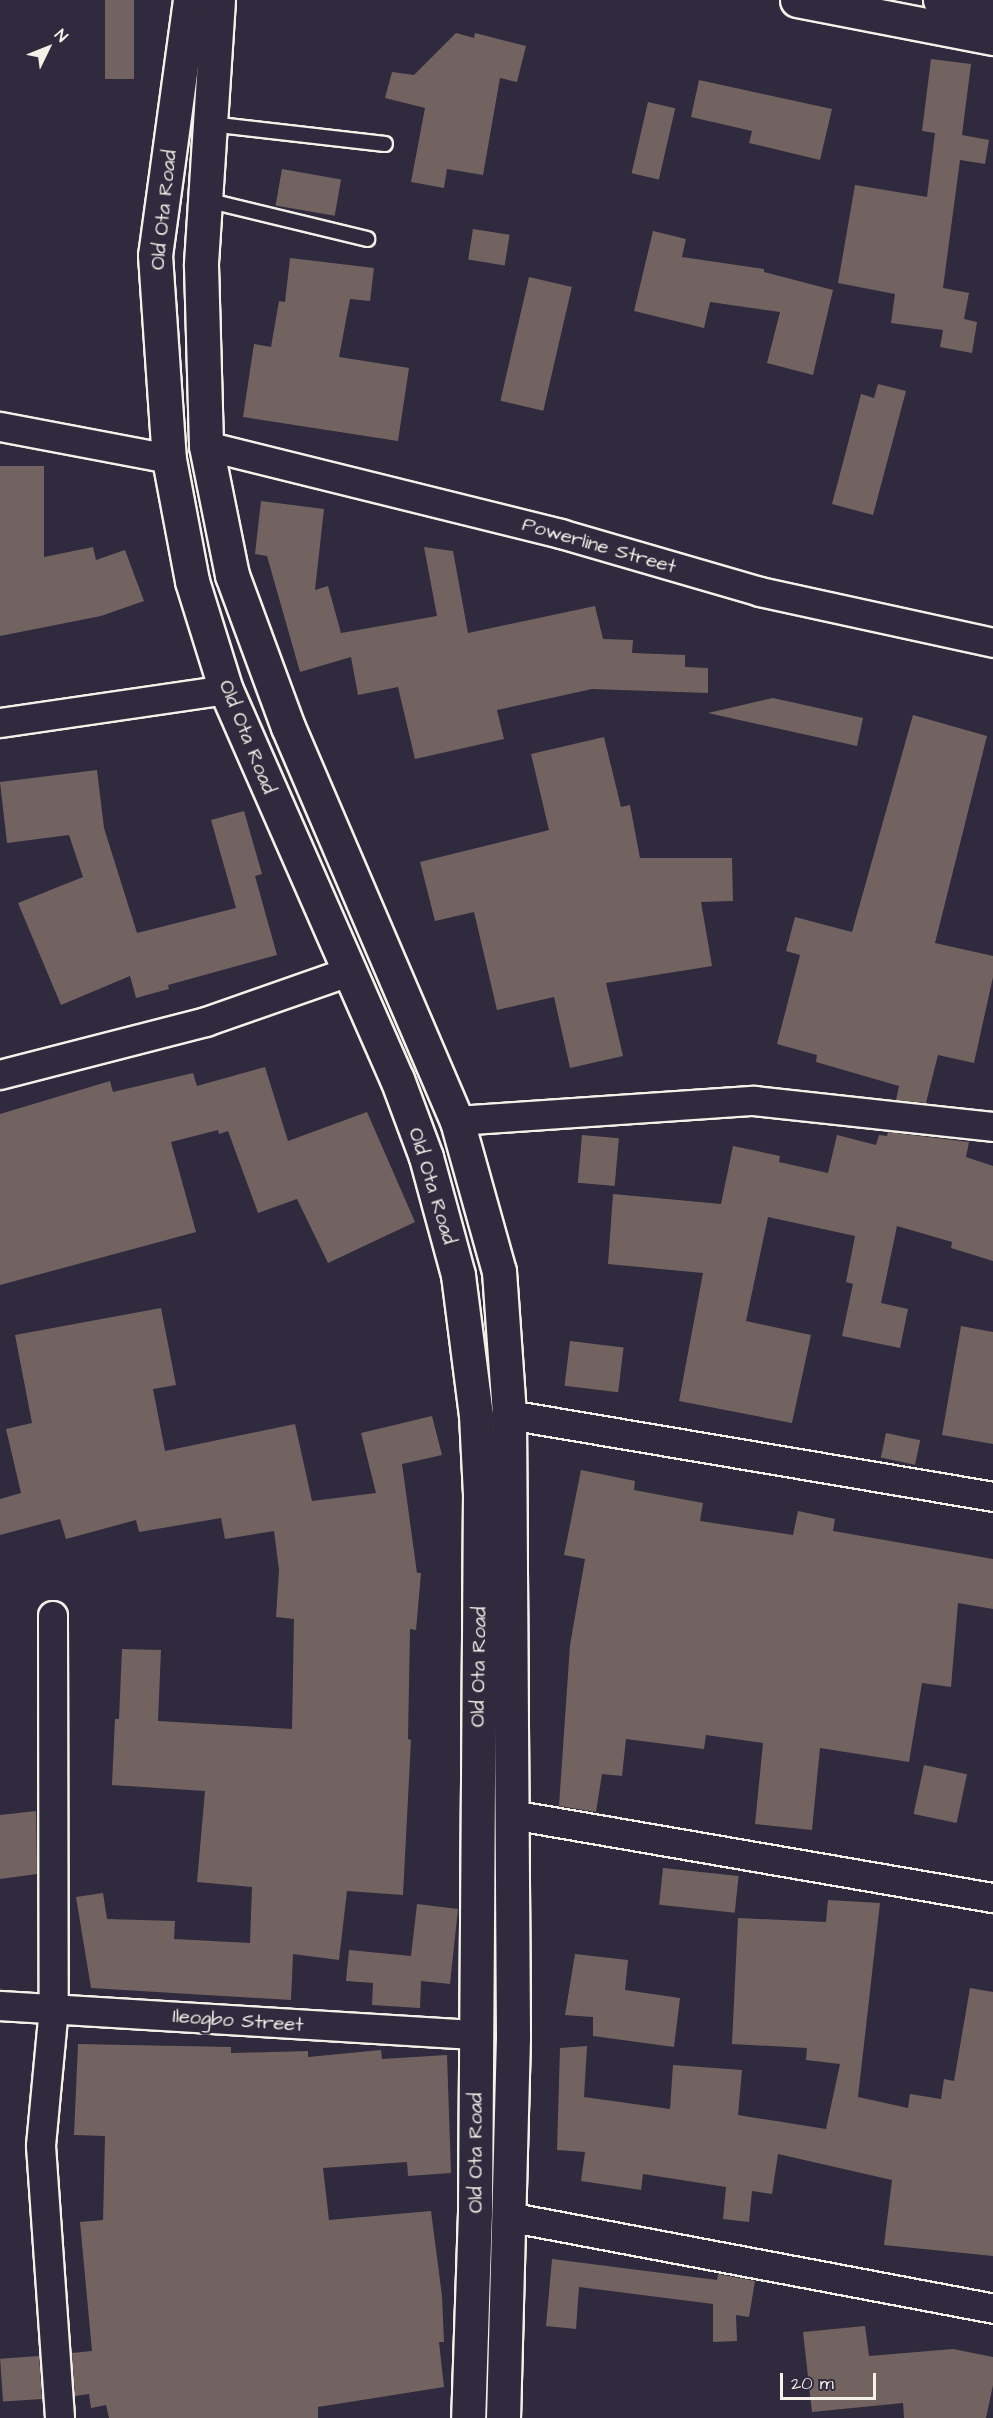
<!DOCTYPE html>
<style>
body{margin:0}
#map{position:relative;width:993px;height:2418px;overflow:hidden;background:#2f2a3d;font-family:"Architects Daughter",sans-serif}
div>[style]{position:absolute}
[style*='--x']{left:calc(var(--x)*1px);top:calc(var(--y)*1px);width:calc(var(--w)*1px);rotate:calc(var(--a)*1deg)}
.building>*{inset:0;background:#736360;transform-origin:0 0}
.roads{filter:drop-shadow(2px 0 #f4f1e8) drop-shadow(-2px 0 #f4f1e8) drop-shadow(0 2px #f4f1e8) drop-shadow(0 -2px #f4f1e8)}
.lane>*{height:14px;margin:-7px;padding:0 7px;transform-origin:7px;border-radius:7px;background:#2f2a3d}
.street>*{height:28px;margin:-14px;padding:0 14px;transform-origin:14px;border-radius:14px;background:#2f2a3d}
.secondary>*{height:33px;margin:-16.5px;padding:0 16.5px;transform-origin:16.5px;border-radius:16.5px;background:#2f2a3d}
span{translate:-50% -50%;white-space:nowrap;text-align:center;line-height:1.15;-webkit-text-stroke:5px #2f2a3d;paint-order:stroke}
.street-label{font-size:20px;color:#f4f1e8}
.north{position:absolute;left:18px;top:18px;width:60px;height:60px;-webkit-text-stroke:4px #2f2a3d;paint-order:stroke;rotate:47deg;font-size:16px;font-weight:700;line-height:24px;text-align:center;color:#f4f1e8}
.north::after{content:'';display:block;margin:auto;width:21px;height:27px;background:#f4f1e8;clip-path:polygon(50% 0,100% 100%,50% 72%,0 100%)}
.scale{position:absolute;left:780px;top:2373px;width:96px;height:27px;box-sizing:border-box;border:3px solid #f4f1e8;border-top:0;padding-left:8px;font-size:18px;line-height:21px;white-space:nowrap;color:#f4f1e8;-webkit-text-stroke:4px #2f2a3d;paint-order:stroke}
</style>
<div id="map">
<div class="building">
<div style="left:105px;top:0;width:29px;height:79px"></div>
<div style="clip-path:polygon(456px 33px,474px 38px,475px 33px,526px 46px,517px 82px,500px 78px,483px 175px,447px 169px,444px 188px,411px 182px,425px 108px,385px 98px,392px 72px,414px 75px)"></div>
<div style="clip-path:polygon(931px 59px,971px 64px,962px 135px,989px 140px,985px 164px,960px 160px,943px 288px,969px 293px,964px 319px,977px 322px,972px 353px,940px 347px,943px 330px,891px 323px,895px 294px,838px 283px,855px 185px,927px 197px,935px 133px,922px 131px)"></div>
<div style="clip-path:polygon(699px 80px,832px 109px,820px 160px,749px 143px,752px 131px,691px 117px)"></div>
<div style="left:648px;top:102px;width:28px;height:73px;rotate:13deg"></div>
<div style="left:282px;top:169px;width:60px;height:37px;rotate:10deg"></div>
<div style="left:473px;top:229px;width:37px;height:31px;rotate:9deg"></div>
<div style="clip-path:polygon(653px 231px,686px 239px,682px 257px,764px 269px,764px 272px,833px 290px,813px 375px,767px 363px,780px 312px,710px 302px,704px 328px,634px 311px)"></div>
<div style="clip-path:polygon(290px 258px,374px 268px,370px 301px,350px 299px,339px 357px,409px 368px,398px 441px,243px 417px,254px 344px,271px 347px,279px 301px,285px 302px)"></div>
<div style="left:529px;top:277px;width:44px;height:127px;rotate:13deg"></div>
<div style="clip-path:polygon(878px 384px,906px 391px,873px 515px,832px 504px,861px 394px,874px 398px)"></div>
<div style="clip-path:polygon(0 466px,44px 466px,44px 557px,93px 547px,96px 560px,125px 550px,144px 601px,101px 616px,0 636px)"></div>
<div style="clip-path:polygon(261px 501px,324px 509px,315px 590px,328px 586px,341px 633px,437px 616px,424px 547px,453px 551px,468px 633px,595px 606px,603px 639px,633px 640px,632px 653px,685px 655px,685px 667px,708px 668px,708px 693px,592px 689px,497px 710px,504px 739px,415px 759px,398px 687px,358px 695px,351px 657px,300px 672px,267px 556px,255px 554px)"></div>
<div style="clip-path:polygon(773px 698px,863px 718px,857px 746px,708px 713px)"></div>
<div style="clip-path:polygon(913px 715px,987px 736px,935px 943px,993px 956px,993px 977px,974px 1063px,938px 1055px,926px 1103px,896px 1100px,899px 1086px,816px 1062px,817px 1055px,777px 1044px,800px 955px,786px 951px,795px 917px,852px 932px)"></div>
<div style="clip-path:polygon(604px 737px,621px 807px,630px 805px,640px 858px,732px 858px,733px 901px,701px 902px,712px 966px,606px 983px,623px 1056px,570px 1068px,554px 997px,497px 1010px,474px 912px,435px 921px,420px 862px,549px 830px,531px 754px)"></div>
<div style="clip-path:polygon(97px 770px,104px 828px,137px 933px,236px 908px,211px 820px,244px 811px,262px 874px,255px 876px,277px 955px,168px 985px,169px 989px,136px 998px,130px 976px,61px 1005px,18px 903px,83px 877px,69px 835px,7px 843px,0 782px)"></div>
<div style="clip-path:polygon(265px 1067px,288px 1141px,367px 1112px,415px 1222px,328px 1263px,297px 1199px,258px 1213px,228px 1131px,219px 1134px,218px 1130px,171px 1142px,196px 1232px,0 1285px,0 1114px,110px 1081px,113px 1092px,193px 1073px,197px 1086px)"></div>
<div style="clip-path:polygon(888px 1132px,969px 1142px,966px 1157px,993px 1166px,993px 1261px,951px 1248px,952px 1242px,897px 1226px,881px 1303px,908px 1309px,900px 1348px,842px 1336px,853px 1284px,846px 1282px,855px 1236px,768px 1217px,746px 1321px,811px 1335px,792px 1423px,679px 1401px,703px 1273px,608px 1264px,613px 1194px,721px 1204px,733px 1146px,780px 1156px,779px 1162px,828px 1173px,837px 1135px,876px 1145px,879px 1135px,887px 1136px)"></div>
<div style="left:582px;top:1135px;width:37px;height:48px;rotate:5deg"></div>
<div style="clip-path:polygon(161px 1308px,176px 1385px,153px 1389px,165px 1451px,295px 1424px,312px 1501px,376px 1493px,361px 1433px,432px 1416px,442px 1455px,402px 1464px,417px 1573px,421px 1573px,416px 1630px,410px 1629px,408px 1739px,411px 1740px,403px 1895px,347px 1891px,339px 1960px,293px 1954px,291px 2000px,91px 1988px,76px 1897px,103px 1893px,107px 1919px,175px 1921px,174px 1939px,250px 1943px,252px 1887px,197px 1882px,205px 1791px,112px 1785px,115px 1719px,119px 1719px,122px 1649px,161px 1650px,158px 1721px,292px 1729px,294px 1619px,276px 1617px,279px 1570px,274px 1531px,225px 1539px,221px 1518px,139px 1532px,136px 1520px,66px 1539px,60px 1519px,0 1535px,0 1499px,21px 1493px,6px 1429px,32px 1423px,15px 1335px)"></div>
<div style="clip-path:polygon(961px 1326px,993px 1332px,993px 1444px,942px 1435px)"></div>
<div style="left:570px;top:1341px;width:54px;height:45px;rotate:7deg"></div>
<div style="left:886px;top:1433px;width:35px;height:25px;rotate:12deg"></div>
<div style="clip-path:polygon(581px 1470px,635px 1481px,634px 1490px,703px 1503px,700px 1521px,793px 1535px,798px 1511px,835px 1519px,833px 1531px,993px 1559px,993px 1609px,958px 1603px,951px 1687px,922px 1683px,909px 1762px,820px 1748px,812px 1830px,755px 1824px,763px 1743px,706px 1735px,704px 1749px,626px 1739px,622px 1776px,602px 1774px,596px 1812px,559px 1806px,570px 1645px,585px 1559px,564px 1555px)"></div>
<div style="left:924px;top:1765px;width:44px;height:50px;rotate:12deg"></div>
<div style="clip-path:polygon(36px 1811px,37px 1874px,0 1879px,0 1815px)"></div>
<div style="left:663px;top:1868px;width:76px;height:37px;rotate:6deg"></div>
<div style="clip-path:polygon(828px 1900px,880px 1903px,858px 2097px,908px 2108px,910px 2094px,941px 2099px,944px 2079px,954px 2081px,970px 1988px,993px 1992px,993px 2256px,884px 2245px,892px 2180px,778px 2154px,772px 2194px,752px 2191px,749px 2222px,723px 2219px,726px 2187px,643px 2174px,641px 2190px,581px 2181px,585px 2152px,557px 2150px,560px 2048px,587px 2046px,584px 2097px,670px 2109px,673px 2065px,742px 2070px,738px 2115px,826px 2129px,840px 2064px,806px 2060px,807px 2048px,732px 2044px,738px 1918px,826px 1922px)"></div>
<div style="clip-path:polygon(417px 1904px,458px 1909px,450px 1984px,421px 1981px,420px 2008px,372px 2005px,373px 1983px,346px 1981px,349px 1950px,411px 1956px)"></div>
<div style="clip-path:polygon(575px 1954px,628px 1960px,625px 1990px,680px 1998px,674px 2047px,593px 2036px,593px 2017px,565px 2015px)"></div>
<div style="clip-path:polygon(78px 2044px,231px 2047px,231px 2053px,308px 2051px,308px 2057px,381px 2050px,382px 2059px,447px 2055px,451px 2173px,408px 2176px,407px 2162px,323px 2168px,329px 2220px,431px 2211px,442px 2296px,444px 2342px,439px 2342px,444px 2387px,318px 2407px,318px 2418px,109px 2418px,106px 2405px,91px 2408px,89px 2394px,75px 2396px,72px 2353px,92px 2351px,80px 2222px,103px 2220px,105px 2136px,74px 2135px)"></div>
<div style="clip-path:polygon(552px 2259px,717px 2280px,718px 2274px,755px 2281px,749px 2317px,736px 2315px,737px 2341px,713px 2342px,713px 2304px,579px 2287px,576px 2329px,546px 2326px)"></div>
<div style="clip-path:polygon(865px 2326px,869px 2356px,953px 2349px,993px 2357px,993px 2385px,986px 2418px,904px 2418px,903px 2403px,812px 2412px,803px 2332px)"></div>
<div style="left:39px;top:2356px;width:43px;height:39px;rotate:86deg"></div>
</div>
<div class="roads">
<div class="lane">
<div style="--x:210;--y:124;--w:176;--a:6.5"></div>
<div style="--x:206;--y:200;--w:166;--a:13.6"></div>
</div>
<div class="street">
<div style="--x:0;--y:427;--w:172;--a:10.7"></div>
<div style="--x:206;--y:446;--w:366;--a:13.9"></div>
<div style="--x:561;--y:534;--w:207;--a:16.2"></div>
<div style="--x:760;--y:592;--w:239;--a:12.3"></div>
<div style="--x:0;--y:723;--w:228;--a:-8.3"></div>
<div style="--x:0;--y:1075;--w:213;--a:-14.4"></div>
<div style="--x:206;--y:1022;--w:151;--a:-19.3"></div>
<div style="--x:457;--y:1121;--w:298;--a:-3.9"></div>
<div style="--x:754;--y:1101;--w:240;--a:6.2"></div>
<div style="--x:509;--y:1415;--w:491;--a:9.6"></div>
<div style="--x:53;--y:1616;--w:392;--a:89.9"></div>
<div style="--x:54;--y:2008;--w:139;--a:95.4"></div>
<div style="--x:41;--y:2146;--w:273;--a:86"></div>
<div style="--x:512;--y:1815;--w:488;--a:9.8"></div>
<div style="--x:0;--y:2006;--w:477;--a:3.5"></div>
<div style="--x:508;--y:2217;--w:494;--a:10.7"></div>
</div>
<div class="secondary">
<div style="--x:190;--y:0;--w:257;--a:97.8"></div>
<div style="--x:155;--y:255;--w:204;--a:86.1"></div>
<div style="--x:169;--y:459;--w:124;--a:79.3"></div>
<div style="--x:192;--y:581;--w:114;--a:72.7"></div>
<div style="--x:226;--y:690;--w:425;--a:66.3"></div>
<div style="--x:397;--y:1079;--w:83;--a:69.6"></div>
<div style="--x:426;--y:1157;--w:122;--a:74.8"></div>
<div style="--x:458;--y:1275;--w:141;--a:82.7"></div>
<div style="--x:476;--y:1415;--w:78;--a:87.1"></div>
<div style="--x:480;--y:1493;--w:719;--a:90.4"></div>
<div style="--x:475;--y:2212;--w:206;--a:91.9"></div>
<div style="--x:218;--y:0;--w:266;--a:93.7"></div>
<div style="--x:201;--y:265;--w:181;--a:88.4"></div>
<div style="--x:206;--y:446;--w:132;--a:78.6"></div>
<div style="--x:232;--y:575;--w:162;--a:69.8"></div>
<div style="--x:288;--y:727;--w:429;--a:66.8"></div>
<div style="--x:457;--y:1121;--w:156;--a:74.4"></div>
<div style="--x:499;--y:1271;--w:144;--a:86"></div>
<div style="--x:509;--y:1415;--w:622;--a:89.63"></div>
<div style="--x:513;--y:2037;--w:381;--a:91.5"></div>
<div style="--x:797;--y:0;--w:200;--a:11"></div>
<div style="--x:940;--y:0;--w:54;--a:10.7"></div>
</div>
</div>
<div class="street-label">
<span style="left:164px;top:210px;rotate:-84deg">Old Ota Road</span>
<span style="left:599px;top:546px;rotate:16deg">Powerline Street</span>
<span style="left:247px;top:737px;rotate:68deg">Old Ota Road</span>
<span style="left:432px;top:1186px;rotate:73deg">Old Ota Road</span>
<span style="left:479px;top:1667px;rotate:-89deg">Old Ota Road</span>
<span style="left:238px;top:2021px;rotate:4deg">Ileogbo Street</span>
<span style="left:476px;top:2153px;rotate:-90deg">Old Ota Road</span>
</div>
<div class="north">N</div>
<div class="scale">20 m</div>
</div>
